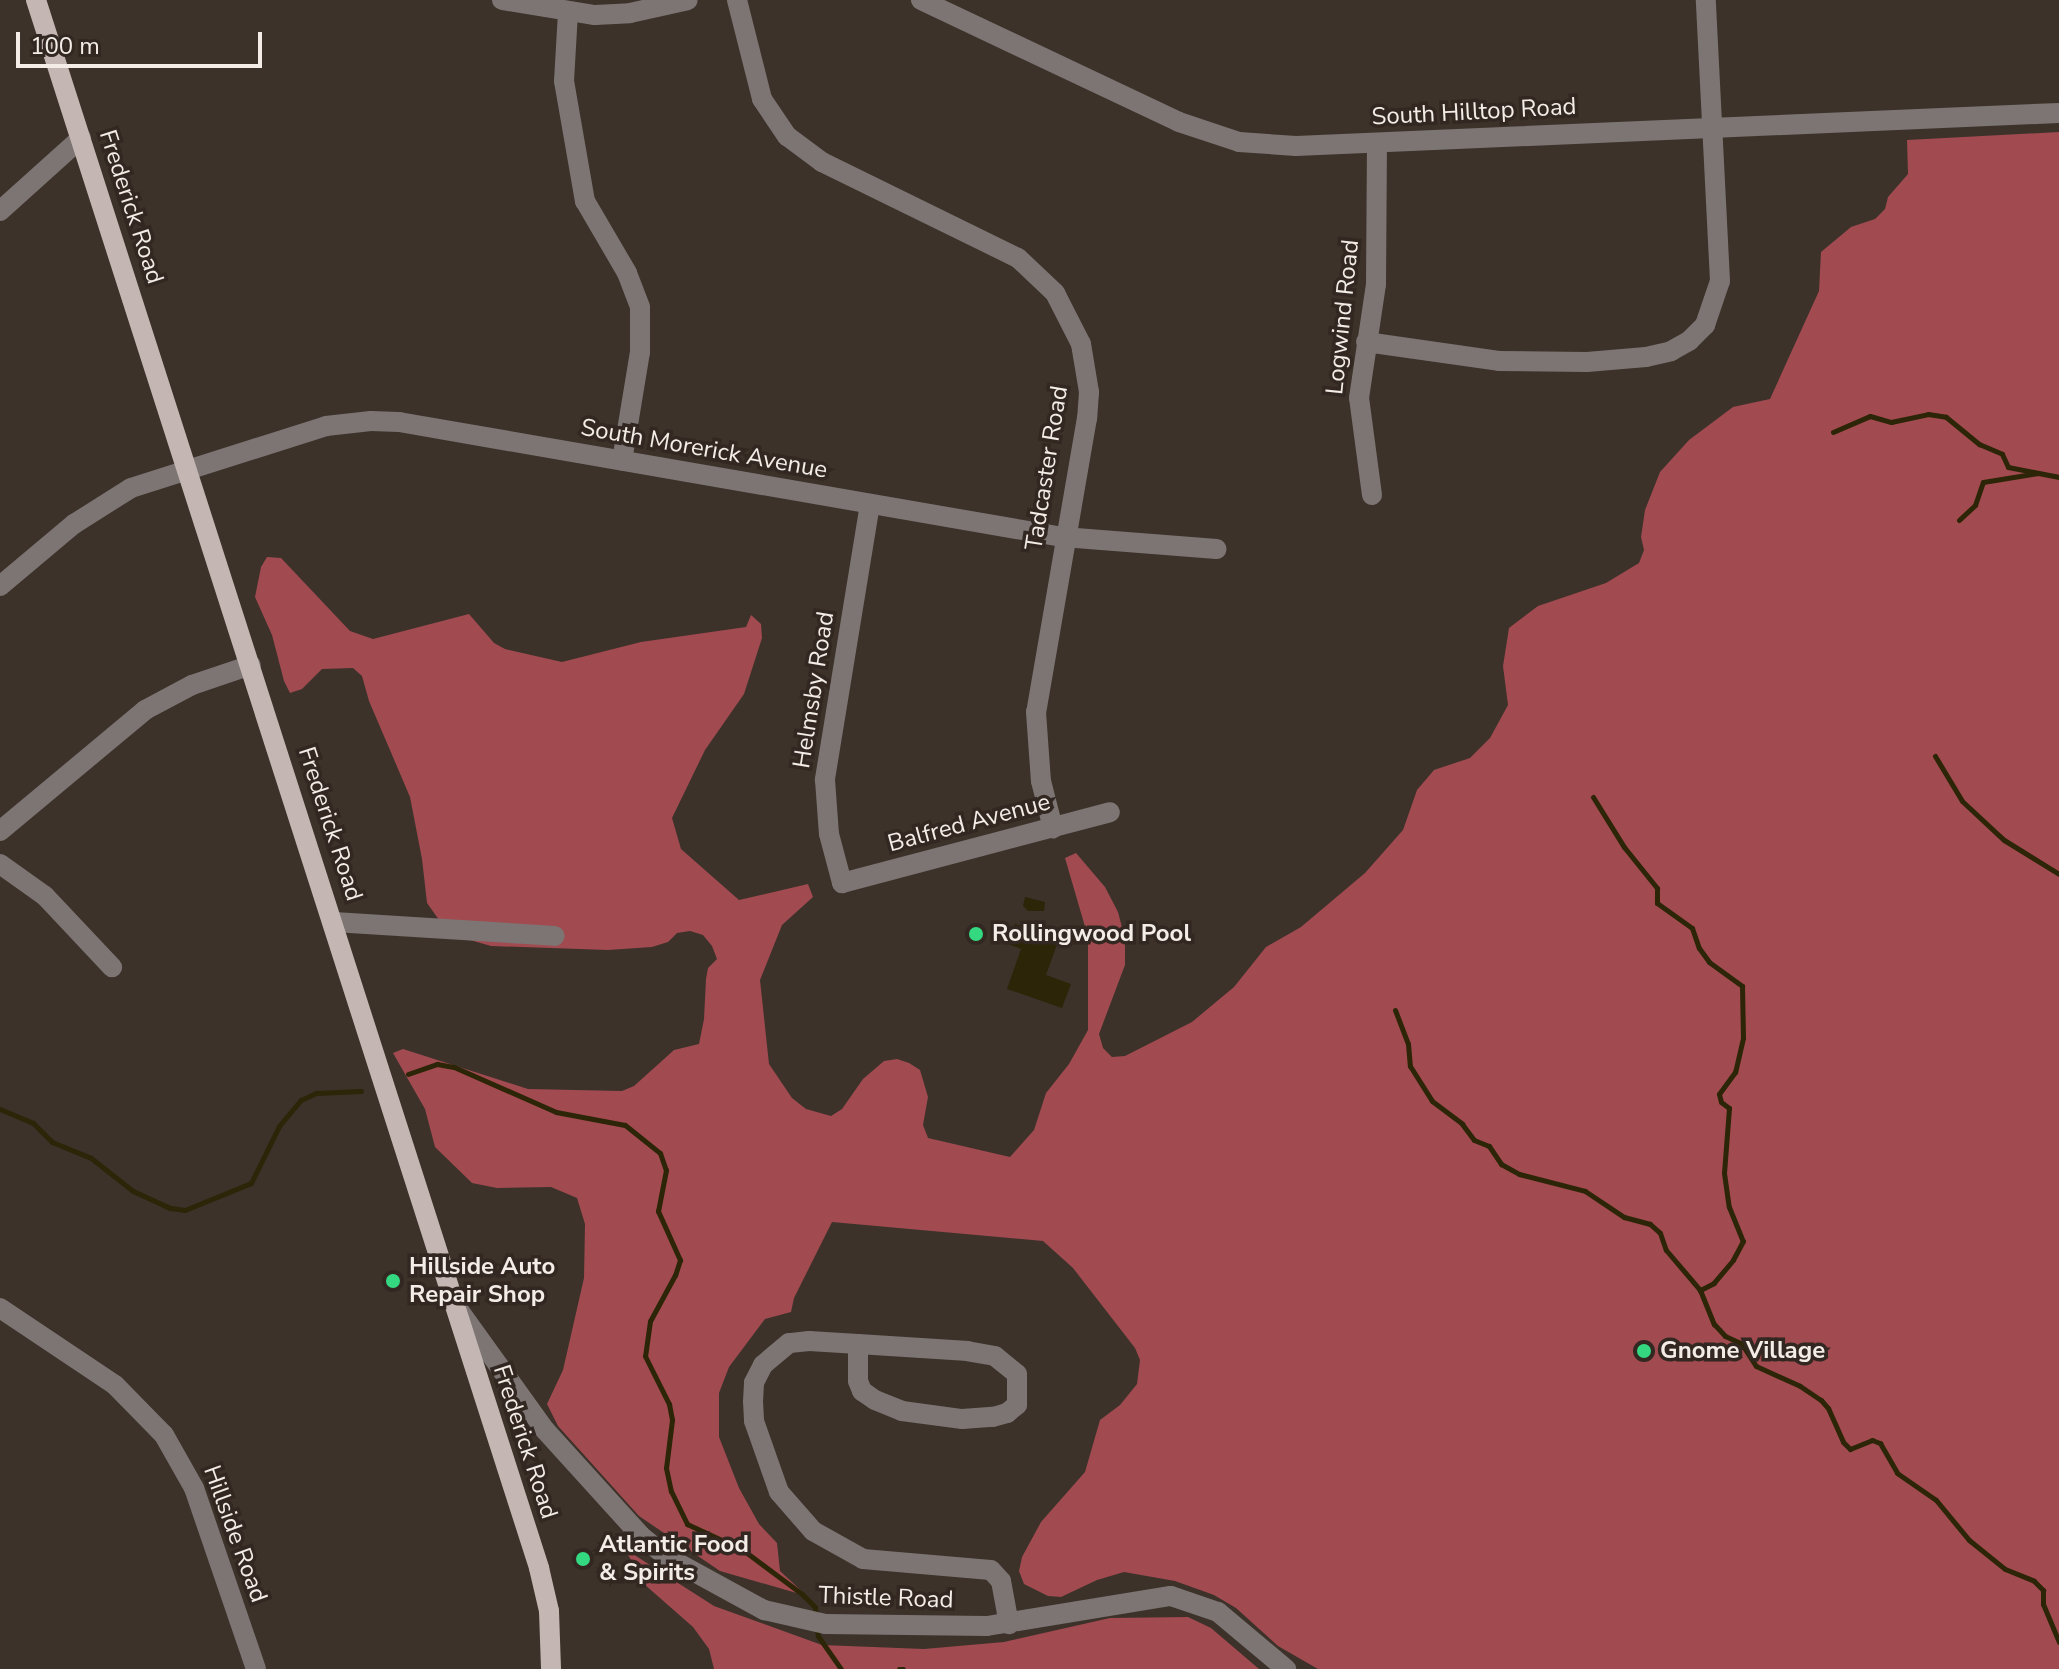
<!DOCTYPE html>
<style>
body{margin:0}
#map{position:relative;width:2059px;height:1669px;overflow:hidden;background:#3c322a;font-family:"Nunito Sans",sans-serif}
div>[style]{position:absolute}
[style*='--x']{left:calc(var(--x)*1px);top:calc(var(--y)*1px);width:calc(var(--w)*1px);rotate:calc(var(--a)*1deg)}
.forest>*{inset:0;background:#a14a50}
.water>*{inset:0;background:#2c2507}
.stream>*{height:5px;margin:-2.5px;padding:0 2.5px;transform-origin:2.5px;border-radius:2.5px;background:#2c2507}
.minor>*{height:20px;margin:-10px;padding:0 10px;transform-origin:10px;border-radius:10px;background:#7c7573}
.major>*{height:20px;margin:-10px;padding:0 10px;transform-origin:10px;border-radius:10px;background:#c4b6b2}
.dots>*{width:22px;height:22px;translate:-50% -50%;box-sizing:border-box;border:4px solid #322821;border-radius:50%}
span{translate:-50% -50%;white-space:nowrap;text-align:center;line-height:1.15;-webkit-text-stroke:7px #322821;paint-order:stroke}
.street-label{font-size:24px;color:#f3ece7}
.poi-label{font-size:24px;color:#f3ece7;font-weight:700}
.left{translate:0 -50%;text-align:left}
.scale{position:absolute;left:16px;top:32px;width:246px;height:36px;box-sizing:border-box;border:4px solid #f3ece7;border-top:0;padding-left:10px;font-size:24px;line-height:28px;white-space:nowrap;color:#f3ece7;-webkit-text-stroke:6px #322821;paint-order:stroke}
</style>
<div id="map">
<div class="forest">
<div style="clip-path:polygon(2059px 132px,2059px 1669px,1318px 1669px,1278px 1646px,1236px 1608px,1214px 1595px,1175px 1581px,1124px 1572px,1097px 1580px,1061px 1597px,1048px 1596px,1024px 1584px,1019px 1571px,1022px 1557px,1041px 1522px,1085px 1472px,1100px 1420px,1120px 1405px,1137px 1384px,1140px 1360px,1135px 1348px,1073px 1268px,1043px 1241px,832px 1222px,794px 1298px,791px 1312px,765px 1319px,729px 1367px,719px 1393px,719px 1437px,739px 1488px,759px 1524px,777px 1543px,780px 1571px,807px 1596px,720px 1571px,639px 1516px,558px 1426px,547px 1404px,563px 1370px,584px 1278px,585px 1224px,577px 1198px,551px 1187px,497px 1188px,472px 1183px,435px 1147px,425px 1109px,393px 1053px,403px 1049px,528px 1089px,622px 1091px,634px 1086px,674px 1050px,699px 1044px,704px 1019px,706px 979px,708px 968px,717px 959px,712px 946px,703px 935px,690px 931px,677px 933px,668px 942px,652px 947px,608px 950px,491px 946px,449px 934px,427px 903px,422px 859px,410px 797px,369px 701px,362px 676px,353px 668px,322px 669px,302px 689px,290px 693px,284px 681px,272px 635px,255px 597px,261px 567px,267px 557px,281px 558px,350px 631px,373px 639px,469px 614px,494px 643px,505px 649px,562px 662px,641px 642px,746px 627px,751px 615px,761px 624px,762px 638px,744px 694px,705px 750px,672px 818px,681px 849px,739px 900px,808px 884px,813px 897px,782px 925px,760px 980px,769px 1064px,792px 1098px,806px 1109px,831px 1116px,842px 1109px,863px 1079px,884px 1061px,897px 1059px,909px 1063px,920px 1070px,928px 1097px,923px 1125px,928px 1138px,1010px 1157px,1034px 1130px,1046px 1093px,1069px 1064px,1088px 1030px,1088px 937px,1065px 858px,1076px 853px,1105px 887px,1118px 912px,1125px 939px,1125px 965px,1099px 1034px,1103px 1048px,1112px 1057px,1125px 1056px,1192px 1022px,1234px 987px,1266px 947px,1301px 927px,1365px 873px,1403px 830px,1417px 790px,1434px 770px,1470px 758px,1490px 738px,1508px 705px,1503px 666px,1509px 628px,1538px 606px,1606px 583px,1639px 563px,1644px 550px,1641px 537px,1645px 510px,1660px 472px,1689px 440px,1733px 407px,1770px 399px,1819px 291px,1821px 252px,1851px 227px,1875px 219px,1885px 209px,1888px 197px,1908px 174px,1907px 140px)"></div>
<div style="clip-path:polygon(625px 1549px,714px 1606px,822px 1645px,924px 1649px,1004px 1642px,1110px 1618px,1188px 1617px,1211px 1628px,1259px 1669px,714px 1669px,709px 1649px,693px 1627px,644px 1584px)"></div>
</div>
<div class="water">
<div style="clip-path:polygon(1025px 897px,1045px 902px,1044px 911px,1028px 911px,1023px 906px)"></div>
<div style="clip-path:polygon(1015px 924px,1059px 939px,1046px 975px,1071px 984px,1062px 1008px,1007px 989px,1021px 949px,1008px 944px)"></div>
</div>
<div class="stream">
<div style="--x:1833;--y:432;--w:40;--a:-23.4"></div>
<div style="--x:1870;--y:416;--w:22;--a:16"></div>
<div style="--x:1891;--y:422;--w:38;--a:-12"></div>
<div style="--x:1928;--y:414;--w:18;--a:9"></div>
<div style="--x:1946;--y:417;--w:43;--a:39.3"></div>
<div style="--x:1979;--y:444;--w:25;--a:23"></div>
<div style="--x:2002;--y:454;--w:14;--a:65"></div>
<div style="--x:2008;--y:467;--w:52;--a:11.1"></div>
<div style="--x:1959;--y:520;--w:22;--a:-43"></div>
<div style="--x:1975;--y:505;--w:24;--a:-71"></div>
<div style="--x:1983;--y:482;--w:56;--a:-9.3"></div>
<div style="--x:1935;--y:756;--w:52;--a:59"></div>
<div style="--x:1962;--y:801;--w:57;--a:42.9"></div>
<div style="--x:2004;--y:840;--w:65;--a:31.7"></div>
<div style="--x:1593;--y:797;--w:59;--a:58.2"></div>
<div style="--x:1624;--y:847;--w:53;--a:51.2"></div>
<div style="--x:1657;--y:888;--w:15;--a:90"></div>
<div style="--x:1657;--y:903;--w:43;--a:35.5"></div>
<div style="--x:1692;--y:928;--w:21;--a:71"></div>
<div style="--x:1699;--y:948;--w:17;--a:54"></div>
<div style="--x:1709;--y:962;--w:41;--a:36"></div>
<div style="--x:1742;--y:986;--w:52;--a:88.9"></div>
<div style="--x:1743;--y:1038;--w:35;--a:103"></div>
<div style="--x:1735;--y:1072;--w:27;--a:126"></div>
<div style="--x:1719;--y:1094;--w:8;--a:76"></div>
<div style="--x:1721;--y:1102;--w:10;--a:37"></div>
<div style="--x:1729;--y:1108;--w:65;--a:94.4"></div>
<div style="--x:1724;--y:1173;--w:34;--a:82"></div>
<div style="--x:1729;--y:1207;--w:37;--a:68"></div>
<div style="--x:1743;--y:1241;--w:21;--a:118"></div>
<div style="--x:1733;--y:1260;--w:30;--a:130"></div>
<div style="--x:1714;--y:1283;--w:16;--a:153"></div>
<div style="--x:1395;--y:1010;--w:36;--a:69"></div>
<div style="--x:1408;--y:1044;--w:22;--a:85"></div>
<div style="--x:1410;--y:1066;--w:41;--a:57.8"></div>
<div style="--x:1432;--y:1101;--w:38;--a:37"></div>
<div style="--x:1462;--y:1124;--w:20;--a:53"></div>
<div style="--x:1474;--y:1140;--w:16;--a:22"></div>
<div style="--x:1489;--y:1146;--w:22;--a:56"></div>
<div style="--x:1501;--y:1164;--w:21;--a:29"></div>
<div style="--x:1519;--y:1174;--w:68;--a:14.4"></div>
<div style="--x:1585;--y:1191;--w:47;--a:33.7"></div>
<div style="--x:1624;--y:1217;--w:27;--a:15"></div>
<div style="--x:1650;--y:1224;--w:13;--a:42"></div>
<div style="--x:1660;--y:1233;--w:18;--a:71"></div>
<div style="--x:1666;--y:1250;--w:52;--a:49.6"></div>
<div style="--x:1700;--y:1290;--w:37;--a:68"></div>
<div style="--x:1714;--y:1324;--w:16;--a:47"></div>
<div style="--x:1725;--y:1336;--w:17;--a:24"></div>
<div style="--x:1741;--y:1343;--w:27;--a:57"></div>
<div style="--x:1756;--y:1366;--w:48;--a:24.4"></div>
<div style="--x:1800;--y:1386;--w:25;--a:34"></div>
<div style="--x:1821;--y:1400;--w:11;--a:49"></div>
<div style="--x:1828;--y:1408;--w:37;--a:66"></div>
<div style="--x:1843;--y:1442;--w:10;--a:45"></div>
<div style="--x:1850;--y:1449;--w:24;--a:-22"></div>
<div style="--x:1872;--y:1440;--w:9;--a:21"></div>
<div style="--x:1880;--y:1443;--w:34;--a:60"></div>
<div style="--x:1897;--y:1473;--w:47;--a:34.7"></div>
<div style="--x:1936;--y:1500;--w:52;--a:50.5"></div>
<div style="--x:1969;--y:1540;--w:46;--a:38.9"></div>
<div style="--x:2005;--y:1569;--w:31;--a:22"></div>
<div style="--x:2034;--y:1581;--w:13;--a:45"></div>
<div style="--x:2043;--y:1590;--w:14;--a:90"></div>
<div style="--x:2043;--y:1604;--w:41;--a:67.2"></div>
<div style="--x:408;--y:1074;--w:31;--a:-19"></div>
<div style="--x:437;--y:1064;--w:17;--a:10"></div>
<div style="--x:454;--y:1067;--w:111;--a:23.8"></div>
<div style="--x:556;--y:1112;--w:70;--a:10.7"></div>
<div style="--x:625;--y:1125;--w:45;--a:38.7"></div>
<div style="--x:660;--y:1153;--w:18;--a:71"></div>
<div style="--x:666;--y:1170;--w:42;--a:101"></div>
<div style="--x:658;--y:1211;--w:54;--a:65.8"></div>
<div style="--x:680;--y:1260;--w:16;--a:108"></div>
<div style="--x:675;--y:1275;--w:52;--a:118.5"></div>
<div style="--x:650;--y:1321;--w:35;--a:98"></div>
<div style="--x:645;--y:1356;--w:54;--a:63.4"></div>
<div style="--x:669;--y:1404;--w:16;--a:79"></div>
<div style="--x:672;--y:1420;--w:48;--a:97.1"></div>
<div style="--x:666;--y:1468;--w:24;--a:78"></div>
<div style="--x:671;--y:1491;--w:37;--a:64"></div>
<div style="--x:687;--y:1524;--w:62;--a:24.9"></div>
<div style="--x:743;--y:1550;--w:74;--a:36.7"></div>
<div style="--x:802;--y:1594;--w:18;--a:45"></div>
<div style="--x:815;--y:1607;--w:10;--a:84"></div>
<div style="--x:0;--y:1109;--w:36;--a:23"></div>
<div style="--x:33;--y:1123;--w:27;--a:45"></div>
<div style="--x:52;--y:1142;--w:42;--a:22.3"></div>
<div style="--x:91;--y:1158;--w:53;--a:38.2"></div>
<div style="--x:133;--y:1191;--w:41;--a:24.7"></div>
<div style="--x:170;--y:1208;--w:15;--a:8"></div>
<div style="--x:185;--y:1210;--w:71;--a:-22.2"></div>
<div style="--x:251;--y:1183;--w:64;--a:-63.8"></div>
<div style="--x:279;--y:1126;--w:34;--a:-50"></div>
<div style="--x:301;--y:1100;--w:17;--a:-25"></div>
<div style="--x:316;--y:1093;--w:45;--a:-2.5"></div>
<div style="--x:817;--y:1627;--w:9;--a:84"></div>
<div style="--x:818;--y:1636;--w:40;--a:55.1"></div>
<div style="--x:899;--y:1669;--w:4;--a:0"></div>
</div>
<div class="minor">
<div style="--x:502;--y:0;--w:94;--a:9.2"></div>
<div style="--x:595;--y:15;--w:35;--a:-3"></div>
<div style="--x:630;--y:13;--w:59;--a:-12.6"></div>
<div style="--x:737;--y:0;--w:102;--a:75.8"></div>
<div style="--x:762;--y:99;--w:45;--a:56"></div>
<div style="--x:787;--y:136;--w:44;--a:36.6"></div>
<div style="--x:822;--y:162;--w:218;--a:26.1"></div>
<div style="--x:1018;--y:258;--w:51;--a:43.4"></div>
<div style="--x:1055;--y:293;--w:57;--a:63"></div>
<div style="--x:1081;--y:344;--w:49;--a:80.5"></div>
<div style="--x:1089;--y:392;--w:26;--a:94"></div>
<div style="--x:1087;--y:418;--w:298;--a:99.8"></div>
<div style="--x:1036;--y:712;--w:69;--a:85.9"></div>
<div style="--x:1041;--y:781;--w:49;--a:75.7"></div>
<div style="--x:921;--y:0;--w:285;--a:25.3"></div>
<div style="--x:1179;--y:122;--w:63;--a:18.4"></div>
<div style="--x:1239;--y:142;--w:57;--a:4"></div>
<div style="--x:1296;--y:146;--w:764;--a:-2.48"></div>
<div style="--x:568;--y:12;--w:69;--a:93.3"></div>
<div style="--x:564;--y:81;--w:122;--a:80.1"></div>
<div style="--x:585;--y:201;--w:83;--a:59.7"></div>
<div style="--x:627;--y:273;--w:36;--a:69"></div>
<div style="--x:640;--y:307;--w:45;--a:90"></div>
<div style="--x:640;--y:352;--w:110;--a:99.4"></div>
<div style="--x:0;--y:211;--w:109;--a:-42"></div>
<div style="--x:1366;--y:342;--w:134;--a:8.1"></div>
<div style="--x:1499;--y:361;--w:88;--a:0.7"></div>
<div style="--x:1587;--y:362;--w:59;--a:-4.8"></div>
<div style="--x:1646;--y:357;--w:26;--a:-13"></div>
<div style="--x:1671;--y:351;--w:21;--a:-29"></div>
<div style="--x:1689;--y:341;--w:23;--a:-45"></div>
<div style="--x:1705;--y:325;--w:46;--a:-71.2"></div>
<div style="--x:1720;--y:281;--w:281;--a:-92.9"></div>
<div style="--x:1372;--y:495;--w:98;--a:-97.6"></div>
<div style="--x:1359;--y:398;--w:115;--a:-81.5"></div>
<div style="--x:1376;--y:284;--w:141;--a:-89.6"></div>
<div style="--x:870;--y:504;--w:280;--a:99.3"></div>
<div style="--x:825;--y:780;--w:54;--a:85.8"></div>
<div style="--x:829;--y:834;--w:51;--a:75.1"></div>
<div style="--x:842;--y:883;--w:277;--a:-14.8"></div>
<div style="--x:0;--y:586;--w:97;--a:-40"></div>
<div style="--x:74;--y:524;--w:67;--a:-32.3"></div>
<div style="--x:131;--y:488;--w:205;--a:-17.6"></div>
<div style="--x:326;--y:426;--w:45;--a:-6.3"></div>
<div style="--x:371;--y:421;--w:28;--a:2"></div>
<div style="--x:399;--y:422;--w:674;--a:9.83"></div>
<div style="--x:1063;--y:537;--w:154;--a:4.5"></div>
<div style="--x:0;--y:831;--w:189;--a:-39.8"></div>
<div style="--x:145;--y:710;--w:53;--a:-28"></div>
<div style="--x:192;--y:685;--w:62;--a:-18.7"></div>
<div style="--x:0;--y:864;--w:55;--a:35.4"></div>
<div style="--x:45;--y:896;--w:98;--a:46.7"></div>
<div style="--x:334;--y:922;--w:221;--a:3.6"></div>
<div style="--x:0;--y:1308;--w:138;--a:33.8"></div>
<div style="--x:115;--y:1385;--w:70;--a:45.6"></div>
<div style="--x:164;--y:1435;--w:61;--a:60.5"></div>
<div style="--x:194;--y:1488;--w:191;--a:71.1"></div>
<div style="--x:458;--y:1309;--w:149;--a:54.3"></div>
<div style="--x:545;--y:1430;--w:143;--a:47.8"></div>
<div style="--x:641;--y:1536;--w:33;--a:39"></div>
<div style="--x:667;--y:1557;--w:111;--a:28.7"></div>
<div style="--x:764;--y:1610;--w:63;--a:12.9"></div>
<div style="--x:825;--y:1624;--w:162;--a:0.7"></div>
<div style="--x:987;--y:1626;--w:186;--a:-9.3"></div>
<div style="--x:1171;--y:1596;--w:50;--a:18.8"></div>
<div style="--x:1218;--y:1612;--w:89;--a:40"></div>
<div style="--x:858;--y:1344;--w:37;--a:90"></div>
<div style="--x:858;--y:1381;--w:11;--a:68"></div>
<div style="--x:862;--y:1391;--w:16;--a:35"></div>
<div style="--x:875;--y:1400;--w:29;--a:22"></div>
<div style="--x:902;--y:1411;--w:61;--a:7.6"></div>
<div style="--x:962;--y:1419;--w:31;--a:-4"></div>
<div style="--x:993;--y:1417;--w:15;--a:-16"></div>
<div style="--x:1007;--y:1413;--w:13;--a:-39"></div>
<div style="--x:1017;--y:1405;--w:31;--a:-90"></div>
<div style="--x:1017;--y:1374;--w:28;--a:-141"></div>
<div style="--x:995;--y:1356;--w:27;--a:-170"></div>
<div style="--x:968;--y:1351;--w:47;--a:-176.3"></div>
<div style="--x:921;--y:1348;--w:63;--a:-176.4"></div>
<div style="--x:858;--y:1344;--w:49;--a:-176.5"></div>
<div style="--x:809;--y:1341;--w:20;--a:174"></div>
<div style="--x:789;--y:1343;--w:34;--a:140"></div>
<div style="--x:763;--y:1365;--w:20;--a:117"></div>
<div style="--x:754;--y:1383;--w:18;--a:93"></div>
<div style="--x:753;--y:1401;--w:20;--a:87"></div>
<div style="--x:754;--y:1421;--w:75;--a:70.6"></div>
<div style="--x:779;--y:1492;--w:52;--a:48.9"></div>
<div style="--x:813;--y:1531;--w:57;--a:29.2"></div>
<div style="--x:863;--y:1559;--w:128;--a:4.9"></div>
<div style="--x:991;--y:1570;--w:15;--a:48"></div>
<div style="--x:1001;--y:1581;--w:44;--a:79.5"></div>
</div>
<div class="major">
<div style="--x:36;--y:0;--w:1647;--a:72.21"></div>
<div style="--x:539;--y:1568;--w:44;--a:76.9"></div>
<div style="--x:549;--y:1611;--w:58;--a:88"></div>
</div>
<div class="dots">
<div style="left:976px;top:934px;background:#34d881"></div>
<div style="left:393px;top:1281px;background:#34d881"></div>
<div style="left:1644px;top:1351px;background:#34d881"></div>
<div style="left:583px;top:1559px;background:#34d881"></div>
</div>
<div class="street-label">
<span style="left:1474px;top:112px;rotate:-3deg">South Hilltop Road</span>
<span style="left:131px;top:207px;rotate:72deg">Frederick Road</span>
<span style="left:1343px;top:317px;rotate:-84deg">Logwind Road</span>
<span style="left:704px;top:449px;rotate:10deg">South Morerick Avenue</span>
<span style="left:1047px;top:468px;rotate:-81deg">Tadcaster Road</span>
<span style="left:814px;top:690px;rotate:-81deg">Helmsby Road</span>
<span style="left:969px;top:823px;rotate:-15deg">Balfred Avenue</span>
<span style="left:330px;top:824px;rotate:72deg">Frederick Road</span>
<span style="left:525px;top:1442px;rotate:72deg">Frederick Road</span>
<span style="left:235px;top:1534px;rotate:70deg">Hillside Road</span>
<span style="left:886px;top:1598px;rotate:2deg">Thistle Road</span>
</div>
<div class="poi-label">
<span class="left" style="left:992px;top:934px">Rollingwood Pool</span>
<span class="left" style="left:409px;top:1281px">Hillside Auto<br>Repair Shop</span>
<span class="left" style="left:1660px;top:1351px">Gnome Village</span>
<span class="left" style="left:599px;top:1559px">Atlantic Food<br>&amp; Spirits</span>
</div>
<div class="scale">100 m</div>
</div>
